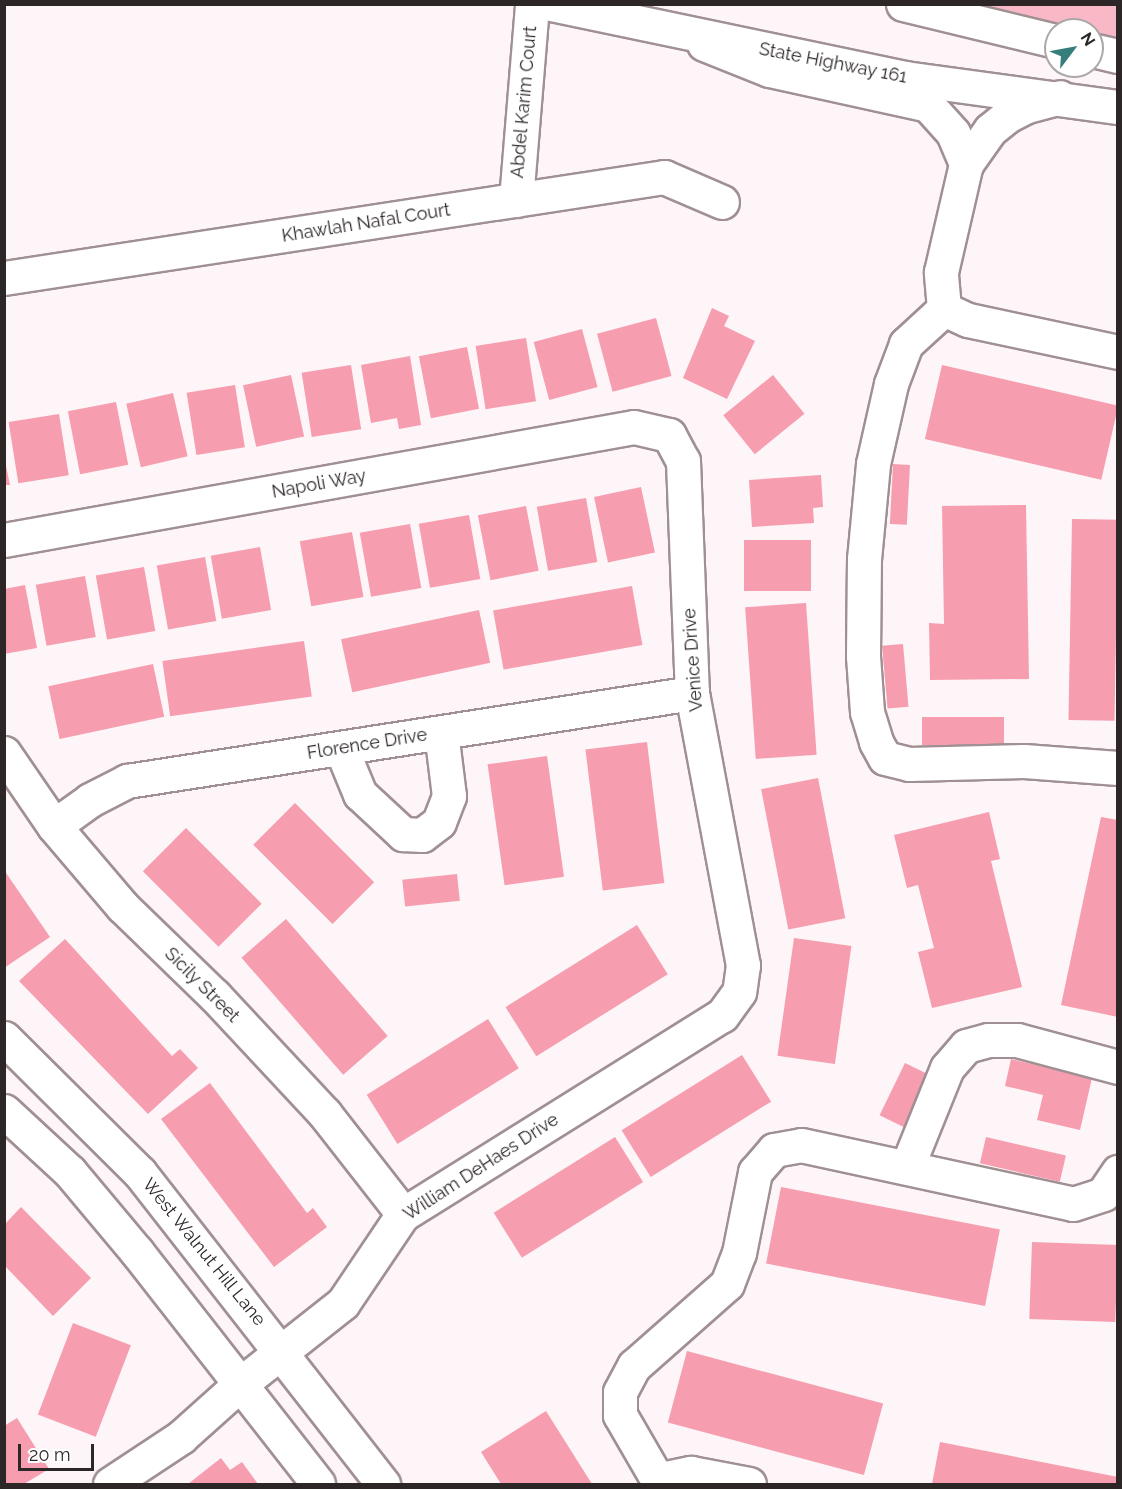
<!DOCTYPE html>
<style>
body{margin:0}
#map{position:relative;width:1122px;height:1489px;overflow:hidden;background:#fdf5f7;font-family:Raleway,sans-serif}
div>[style]{position:absolute}
[style*='--x']{left:calc(var(--x)*1px);top:calc(var(--y)*1px);width:calc(var(--w)*1px);rotate:calc(var(--a)*1deg)}
.green>*{inset:0;background:#f8b8c5}
.building>*{inset:0;background:#f69db0;transform-origin:0 0}
.roads{filter:drop-shadow(2px 0 #a09093) drop-shadow(-2px 0 #a09093) drop-shadow(0 2px #a09093) drop-shadow(0 -2px #a09093)}
.minor>*{height:33px;margin:-16.5px;padding:0 16.5px;transform-origin:16.5px;border-radius:16.5px;background:#fff}
.major>*{height:33px;margin:-16.5px;padding:0 16.5px;transform-origin:16.5px;border-radius:16.5px;background:#fff}
.highway>*{height:33px;margin:-16.5px;padding:0 16.5px;transform-origin:16.5px;border-radius:16.5px;background:#fff}
span{translate:-50% -50%;white-space:nowrap;text-align:center;line-height:1.15;-webkit-text-stroke:4.5px #fff;paint-order:stroke}
.street-label{font-size:18px;color:#2c2627}
.frame{position:absolute;inset:0;border:6px solid #2c2627;pointer-events:none}
.north{position:absolute;left:1044px;top:18px;width:60px;height:60px;box-sizing:border-box;background:#fff;border:2px solid #aba8a9;border-radius:50%;rotate:58deg;font-size:16px;font-weight:700;line-height:24px;text-align:center;color:#2c2627}
.north::after{content:'';display:block;margin:auto;width:21px;height:27px;background:#357e7b;clip-path:polygon(50% 0,100% 100%,50% 72%,0 100%)}
.scale{position:absolute;left:18px;top:1444px;width:76px;height:27px;box-sizing:border-box;border:3px solid #2c2627;border-top:0;padding-left:8px;font-size:18px;line-height:21px;white-space:nowrap;color:#2c2627;-webkit-text-stroke:4px #fff;paint-order:stroke}
</style>
<div id="map">
<div class="green">
<div style="clip-path:polygon(962px 5px,1117px 5px,1117px 41px,1092px 35px,1092px 30px,1069px 30px)"></div>
</div>
<div class="building">
<div style="clip-path:polygon(712px 308px,729px 316px,724px 326px,755px 341px,727px 399px,683px 378px)"></div>
<div style="left:656px;top:318px;width:60px;height:61px;rotate:75deg"></div>
<div style="left:582px;top:329px;width:60px;height:50px;rotate:75deg"></div>
<div style="left:526px;top:338px;width:64px;height:51px;rotate:81deg"></div>
<div style="left:467px;top:347px;width:63px;height:49px;rotate:79deg"></div>
<div style="clip-path:polygon(410px 356px,421px 425px,399px 429px,397px 418px,371px 423px,361px 365px)"></div>
<div style="left:351px;top:365px;width:65px;height:50px;rotate:81deg"></div>
<div style="left:942px;top:365px;width:181px;height:76px;rotate:13deg"></div>
<div style="left:291px;top:375px;width:63px;height:49px;rotate:78deg"></div>
<div style="left:773px;top:375px;width:50px;height:64px;rotate:51deg"></div>
<div style="left:235px;top:385px;width:63px;height:49px;rotate:81deg"></div>
<div style="left:173px;top:393px;width:65px;height:48px;rotate:77deg"></div>
<div style="left:116px;top:402px;width:64px;height:49px;rotate:79deg"></div>
<div style="left:59px;top:414px;width:62px;height:51px;rotate:81deg"></div>
<div style="clip-path:polygon(4px 456px,10px 485px,4px 485px)"></div>
<div style="left:893px;top:464px;width:17px;height:60px;rotate:3deg"></div>
<div style="clip-path:polygon(821px 475px,823px 507px,813px 508px,814px 523px,752px 527px,749px 480px)"></div>
<div style="left:641px;top:487px;width:67px;height:48px;rotate:78deg"></div>
<div style="left:586px;top:498px;width:65px;height:50px;rotate:80deg"></div>
<div style="clip-path:polygon(1026px 505px,1029px 679px,930px 680px,929px 623px,944px 624px,942px 506px)"></div>
<div style="left:526px;top:506px;width:66px;height:49px;rotate:79deg"></div>
<div style="left:469px;top:515px;width:65px;height:51px;rotate:80deg"></div>
<div style="left:1072px;top:519px;width:46px;height:201px;rotate:1deg"></div>
<div style="left:410px;top:524px;width:65px;height:51px;rotate:80deg"></div>
<div style="left:352px;top:532px;width:66px;height:53px;rotate:80deg"></div>
<div style="left:744px;top:540px;width:67px;height:51px"></div>
<div style="left:260px;top:547px;width:64px;height:50px;rotate:80deg"></div>
<div style="left:205px;top:557px;width:65px;height:49px;rotate:80deg"></div>
<div style="left:144px;top:567px;width:65px;height:49px;rotate:80deg"></div>
<div style="left:85px;top:576px;width:62px;height:50px;rotate:80deg"></div>
<div style="clip-path:polygon(25px 585px,37px 648px,4px 654px,4px 589px)"></div>
<div style="left:632px;top:586px;width:60px;height:141px;rotate:80deg"></div>
<div style="left:806px;top:603px;width:152px;height:61px;rotate:86deg"></div>
<div style="left:479px;top:610px;width:54px;height:141px;rotate:78deg"></div>
<div style="left:304px;top:641px;width:56px;height:143px;rotate:82deg"></div>
<div style="left:903px;top:644px;width:63px;height:21px;rotate:85deg"></div>
<div style="left:153px;top:664px;width:54px;height:107px;rotate:78deg"></div>
<div style="left:1004px;top:717px;width:28px;height:82px;rotate:90deg"></div>
<div style="left:647px;top:742px;width:142px;height:62px;rotate:83deg"></div>
<div style="left:547px;top:756px;width:122px;height:60px;rotate:82deg"></div>
<div style="left:818px;top:778px;width:143px;height:58px;rotate:79deg"></div>
<div style="left:295px;top:803px;width:112px;height:59px;rotate:45deg"></div>
<div style="clip-path:polygon(989px 812px,1000px 859px,991px 861px,1022px 987px,932px 1008px,918px 952px,934px 948px,918px 885px,907px 888px,894px 835px)"></div>
<div style="clip-path:polygon(1101px 817px,1118px 820px,1118px 1017px,1061px 1005px)"></div>
<div style="left:186px;top:828px;width:107px;height:61px;rotate:45deg"></div>
<div style="clip-path:polygon(4px 870px,50px 937px,4px 968px)"></div>
<div style="left:457px;top:874px;width:27px;height:55px;rotate:84deg"></div>
<div style="left:286px;top:919px;width:155px;height:59px;rotate:49deg"></div>
<div style="left:637px;top:925px;width:58px;height:155px;rotate:58deg"></div>
<div style="left:794px;top:938px;width:58px;height:119px;rotate:8deg"></div>
<div style="clip-path:polygon(65px 939px,172px 1056px,180px 1049px,198px 1068px,148px 1114px,19px 981px)"></div>
<div style="left:488px;top:1019px;width:58px;height:143px;rotate:58deg"></div>
<div style="left:742px;top:1055px;width:55px;height:142px;rotate:58deg"></div>
<div style="clip-path:polygon(1011px 1059px,1092px 1078px,1080px 1130px,1037px 1120px,1043px 1095px,1005px 1086px)"></div>
<div style="left:905px;top:1063px;width:28px;height:58px;rotate:26deg"></div>
<div style="clip-path:polygon(210px 1083px,307px 1213px,313px 1208px,327px 1227px,274px 1267px,161px 1119px)"></div>
<div style="left:615px;top:1137px;width:53px;height:143px;rotate:58deg"></div>
<div style="left:986px;top:1137px;width:82px;height:27px;rotate:13deg"></div>
<div style="left:781px;top:1187px;width:223px;height:78px;rotate:11deg"></div>
<div style="clip-path:polygon(21px 1207px,91px 1278px,53px 1316px,5px 1266px,5px 1224px)"></div>
<div style="left:1032px;top:1242px;width:86px;height:77px;rotate:2deg"></div>
<div style="left:73px;top:1323px;width:62px;height:98px;rotate:21deg"></div>
<div style="left:687px;top:1351px;width:203px;height:74px;rotate:15deg"></div>
<div style="clip-path:polygon(546px 1411px,592px 1484px,501px 1484px,481px 1452px)"></div>
<div style="clip-path:polygon(17px 1418px,49px 1469px,24px 1484px,4px 1484px,4px 1426px)"></div>
<div style="clip-path:polygon(940px 1442px,1118px 1477px,1118px 1484px,932px 1484px)"></div>
<div style="clip-path:polygon(221px 1458px,230px 1470px,242px 1462px,258px 1484px,188px 1484px)"></div>
</div>
<div class="roads">
<div class="minor">
<div style="--x:704;--y:44;--w:70;--a:21.8"></div>
<div style="--x:769;--y:70;--w:163;--a:12.4"></div>
<div style="--x:928;--y:105;--w:38;--a:48"></div>
<div style="--x:953;--y:133;--w:34;--a:67"></div>
<div style="--x:516;--y:200;--w:197;--a:-85.3"></div>
<div style="--x:4;--y:278;--w:668;--a:-8.7"></div>
<div style="--x:664;--y:177;--w:63;--a:23.3"></div>
<div style="--x:944;--y:309;--w:52;--a:137.4"></div>
<div style="--x:906;--y:344;--w:43;--a:110.6"></div>
<div style="--x:891;--y:384;--w:82;--a:102.7"></div>
<div style="--x:873;--y:464;--w:95;--a:95.4"></div>
<div style="--x:864;--y:559;--w:97;--a:90.6"></div>
<div style="--x:863;--y:656;--w:56;--a:85.9"></div>
<div style="--x:867;--y:712;--w:31;--a:73"></div>
<div style="--x:876;--y:742;--w:18;--a:61"></div>
<div style="--x:885;--y:758;--w:25;--a:14"></div>
<div style="--x:909;--y:764;--w:115;--a:-1.5"></div>
<div style="--x:1024;--y:761;--w:94;--a:4.3"></div>
<div style="--x:944;--y:309;--w:37;--a:-95"></div>
<div style="--x:941;--y:272;--w:111;--a:-77"></div>
<div style="--x:966;--y:164;--w:42;--a:-54.8"></div>
<div style="--x:990;--y:130;--w:22;--a:-39"></div>
<div style="--x:1007;--y:116;--w:22;--a:-27"></div>
<div style="--x:1027;--y:106;--w:34;--a:-15"></div>
<div style="--x:944;--y:309;--w:26;--a:25"></div>
<div style="--x:968;--y:320;--w:153;--a:12"></div>
<div style="--x:4;--y:540;--w:640;--a:-10.17"></div>
<div style="--x:634;--y:427;--w:36;--a:13"></div>
<div style="--x:669;--y:435;--w:30;--a:62"></div>
<div style="--x:683;--y:461;--w:232;--a:87.8"></div>
<div style="--x:692;--y:693;--w:277;--a:79.4"></div>
<div style="--x:743;--y:965;--w:27;--a:98"></div>
<div style="--x:739;--y:992;--w:29;--a:126"></div>
<div style="--x:722;--y:1015;--w:376;--a:148"></div>
<div style="--x:403;--y:1214;--w:107;--a:124"></div>
<div style="--x:343;--y:1303;--w:132;--a:141.7"></div>
<div style="--x:239;--y:1385;--w:78;--a:138.1"></div>
<div style="--x:181;--y:1437;--w:85;--a:146.5"></div>
<div style="--x:341;--y:748;--w:50;--a:67.6"></div>
<div style="--x:360;--y:794;--w:59;--a:42.9"></div>
<div style="--x:403;--y:834;--w:19;--a:3"></div>
<div style="--x:422;--y:835;--w:21;--a:-37"></div>
<div style="--x:439;--y:822;--w:28;--a:-69"></div>
<div style="--x:449;--y:796;--w:64;--a:-97.1"></div>
<div style="--x:4;--y:753;--w:88;--a:55.6"></div>
<div style="--x:54;--y:826;--w:106;--a:49.6"></div>
<div style="--x:123;--y:907;--w:128;--a:44.1"></div>
<div style="--x:215;--y:996;--w:161;--a:47"></div>
<div style="--x:325;--y:1114;--w:127;--a:52"></div>
<div style="--x:54;--y:826;--w:44;--a:-35.8"></div>
<div style="--x:90;--y:800;--w:42;--a:-27.2"></div>
<div style="--x:127;--y:781;--w:572;--a:-8.85"></div>
<div style="--x:907;--y:1167;--w:107;--a:-68"></div>
<div style="--x:947;--y:1068;--w:29;--a:-49"></div>
<div style="--x:966;--y:1046;--w:23;--a:-15"></div>
<div style="--x:988;--y:1040;--w:29;--a:0"></div>
<div style="--x:1017;--y:1040;--w:105;--a:15"></div>
<div style="--x:657;--y:1480;--w:35;--a:-12"></div>
<div style="--x:691;--y:1473;--w:59;--a:10.7"></div>
<div style="--x:660;--y:1484;--w:80;--a:-120.1"></div>
<div style="--x:620;--y:1415;--w:23;--a:-90"></div>
<div style="--x:620;--y:1392;--w:30;--a:-62"></div>
<div style="--x:634;--y:1366;--w:124;--a:-41.4"></div>
<div style="--x:727;--y:1284;--w:33;--a:-69"></div>
<div style="--x:739;--y:1253;--w:83;--a:-78.8"></div>
<div style="--x:755;--y:1172;--w:29;--a:-49"></div>
<div style="--x:774;--y:1150;--w:27;--a:-10"></div>
<div style="--x:801;--y:1145;--w:278;--a:12.2"></div>
<div style="--x:1073;--y:1204;--w:32;--a:-18"></div>
<div style="--x:1103;--y:1194;--w:27;--a:-56"></div>
</div>
<div class="major">
<div style="--x:551;--y:4;--w:362;--a:11.8"></div>
<div style="--x:905;--y:78;--w:215;--a:7.8"></div>
<div style="--x:4;--y:1038;--w:192;--a:44.8"></div>
<div style="--x:140;--y:1173;--w:395;--a:52"></div>
<div style="--x:4;--y:1111;--w:90;--a:42.7"></div>
<div style="--x:70;--y:1172;--w:104;--a:50.1"></div>
<div style="--x:137;--y:1252;--w:294;--a:52"></div>
</div>
<div class="highway">
<div style="--x:903;--y:4;--w:157;--a:13.6"></div>
<div style="--x:1092;--y:50;--w:27;--a:13"></div>
</div>
</div>
<div class="street-label">
<span style="left:833px;top:63px;rotate:11deg">State Highway 161</span>
<span style="left:524px;top:102px;rotate:-85deg">Abdel Karim Court</span>
<span style="left:366px;top:223px;rotate:-9deg">Khawlah Nafal Court</span>
<span style="left:319px;top:484px;rotate:-10deg">Napoli Way</span>
<span style="left:693px;top:660px;rotate:-94deg">Venice Drive</span>
<span style="left:367px;top:744px;rotate:-9deg">Florence Drive</span>
<span style="left:202px;top:985px;rotate:45deg">Sicily Street</span>
<span style="left:481px;top:1167px;rotate:-33deg">William DeHaes Drive</span>
<span style="left:204px;top:1252px;rotate:51deg">West Walnut Hill Lane</span>
</div>
<div class="frame"></div>
<div class="north">N</div>
<div class="scale">20 m</div>
</div>
